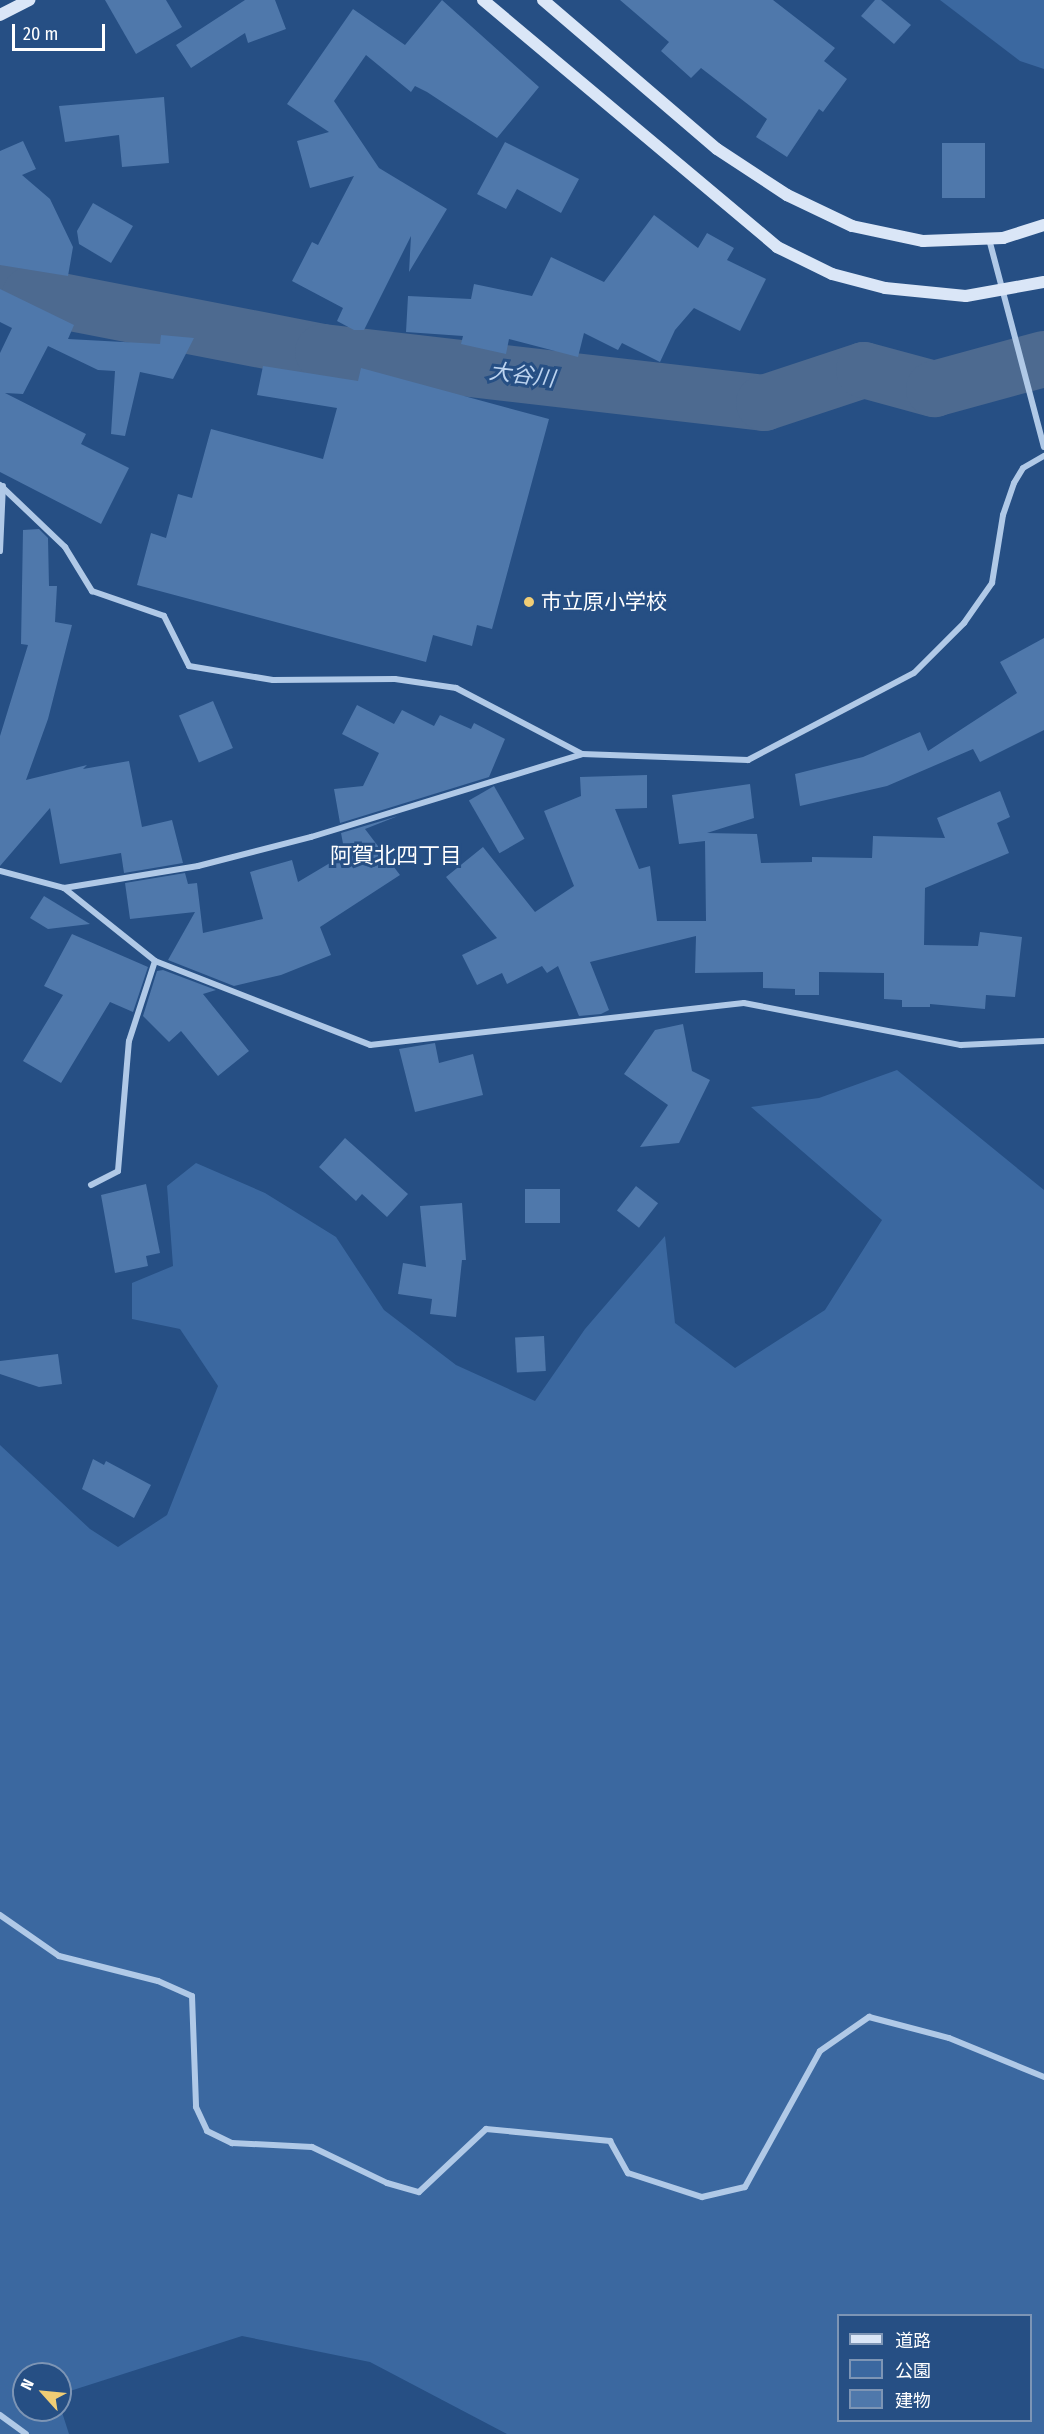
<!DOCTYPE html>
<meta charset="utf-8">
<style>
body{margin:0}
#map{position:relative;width:1044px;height:2434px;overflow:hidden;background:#264f84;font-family:"Fira Sans Condensed","Noto Sans JP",sans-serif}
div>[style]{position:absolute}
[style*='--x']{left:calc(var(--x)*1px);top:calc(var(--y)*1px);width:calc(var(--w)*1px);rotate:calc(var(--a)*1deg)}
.green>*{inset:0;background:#3b68a0}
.river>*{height:56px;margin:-28px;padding:0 28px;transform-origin:28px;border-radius:28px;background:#4d6a90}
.building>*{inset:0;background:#4f78ab;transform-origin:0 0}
.street>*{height:6px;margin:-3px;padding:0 3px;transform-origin:3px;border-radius:3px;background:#b0c9e7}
.secondary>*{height:12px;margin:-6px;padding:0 6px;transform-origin:6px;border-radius:6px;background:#dae6f7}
.dots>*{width:16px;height:16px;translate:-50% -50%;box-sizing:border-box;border:3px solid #264f84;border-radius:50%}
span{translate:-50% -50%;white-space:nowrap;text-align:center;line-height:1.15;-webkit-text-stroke:6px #264f84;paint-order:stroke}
.poi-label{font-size:21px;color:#fff}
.left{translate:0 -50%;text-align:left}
.water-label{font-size:22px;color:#bcd3ef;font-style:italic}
.neighbourhood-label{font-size:22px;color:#fff}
.legend{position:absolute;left:837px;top:2314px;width:195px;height:108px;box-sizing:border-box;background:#264f84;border:2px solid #7d95b5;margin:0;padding:8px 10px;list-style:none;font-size:18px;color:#fff}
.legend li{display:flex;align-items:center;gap:12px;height:30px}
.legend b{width:30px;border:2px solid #7d95b5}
.north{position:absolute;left:12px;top:2362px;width:60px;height:60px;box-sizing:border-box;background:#264f84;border:2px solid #7d95b5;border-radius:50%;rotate:297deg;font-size:16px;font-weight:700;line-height:24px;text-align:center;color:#fff}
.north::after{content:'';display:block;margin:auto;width:21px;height:27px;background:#f0cd75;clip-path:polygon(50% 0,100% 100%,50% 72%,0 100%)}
.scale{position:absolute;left:12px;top:24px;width:93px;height:27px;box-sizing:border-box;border:3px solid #fff;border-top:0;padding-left:8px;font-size:18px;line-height:21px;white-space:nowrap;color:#fff;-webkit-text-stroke:4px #264f84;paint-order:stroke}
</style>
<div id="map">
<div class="green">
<div style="clip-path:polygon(940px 0,1044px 0,1044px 69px,1020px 61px)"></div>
<div style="clip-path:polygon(evenodd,897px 1070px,1044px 1190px,1044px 2434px,507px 2434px,370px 2362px,242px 2336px,70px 2391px,60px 2403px,60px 2374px,24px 2374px,24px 2410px,60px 2410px,60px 2406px,69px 2434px,0 2434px,0 1445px,90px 1529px,118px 1547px,167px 1515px,218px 1386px,180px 1329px,132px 1319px,132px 1283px,173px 1266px,167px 1186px,196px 1163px,265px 1193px,336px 1237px,384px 1310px,456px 1365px,535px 1401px,585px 1329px,665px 1236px,675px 1323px,735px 1368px,825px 1310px,882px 1220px,751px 1107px,819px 1098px,897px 1070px,838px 2316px,1030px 2316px,1030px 2420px,838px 2420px,838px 2316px)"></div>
</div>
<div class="river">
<div style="--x:0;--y:275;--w:36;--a:34"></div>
<div style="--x:30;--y:295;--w:298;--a:11"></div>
<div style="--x:323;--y:352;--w:444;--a:6.6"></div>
<div style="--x:764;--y:403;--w:105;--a:-18.3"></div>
<div style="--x:864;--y:370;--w:73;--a:15.2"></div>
<div style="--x:934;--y:389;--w:114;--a:-15.3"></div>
</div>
<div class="building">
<div style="clip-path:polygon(105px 0,166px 0,182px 27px,136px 54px)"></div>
<div style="clip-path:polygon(245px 0,275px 0,286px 29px,248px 43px,245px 33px,191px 68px,176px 45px)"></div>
<div style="clip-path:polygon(442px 0,539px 87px,497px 138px,427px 92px,415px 86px,411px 92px,366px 55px,334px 101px,379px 168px,447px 209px,409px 272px,411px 236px,364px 330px,354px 330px,337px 321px,343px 308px,292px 281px,312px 242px,318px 245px,354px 176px,310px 188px,297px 141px,329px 132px,287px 104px,353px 9px,405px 45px)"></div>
<div style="clip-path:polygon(620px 0,773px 0,835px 48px,824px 61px,847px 79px,823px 112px,819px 109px,787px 157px,756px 137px,767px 119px,701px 68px,691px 78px,661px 51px,669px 42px)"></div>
<div style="clip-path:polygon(875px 0,881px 0,911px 25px,894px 44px,861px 16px)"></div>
<div style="clip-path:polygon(164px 97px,169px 163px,122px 167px,119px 135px,65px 142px,59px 106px)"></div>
<div style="clip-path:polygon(23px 141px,36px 169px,22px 175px,50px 199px,73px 247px,68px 276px,0 265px,0 151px)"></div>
<div style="clip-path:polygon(505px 142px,579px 179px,561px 213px,517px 189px,506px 209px,477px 194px)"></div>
<div style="left:942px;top:143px;width:43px;height:55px"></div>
<div style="clip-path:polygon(93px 203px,133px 226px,111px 263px,79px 244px,77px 231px)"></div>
<div style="clip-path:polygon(654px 215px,698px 248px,707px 233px,734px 248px,727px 260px,766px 279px,740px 331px,694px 308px,675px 330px,660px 362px,622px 343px,618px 350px,584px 333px,578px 357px,509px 339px,506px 354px,461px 344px,463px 336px,406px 332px,408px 296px,471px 299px,474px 284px,532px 296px,551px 257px,604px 282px)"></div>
<div style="clip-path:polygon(0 289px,74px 325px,68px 339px,160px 344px,161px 335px,194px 338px,173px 379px,140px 372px,125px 436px,111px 434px,115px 371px,98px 370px,48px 346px,23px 394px,5px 393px,86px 434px,81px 444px,129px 468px,101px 524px,0 472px,0 353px,12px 328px,0 322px)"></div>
<div style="clip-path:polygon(263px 366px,358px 381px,361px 368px,549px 419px,492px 629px,477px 625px,472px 646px,433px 635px,426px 662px,137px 585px,151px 533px,166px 538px,178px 494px,192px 498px,211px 429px,323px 459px,337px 408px,257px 395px)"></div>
<div style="clip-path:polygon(39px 529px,48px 538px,49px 586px,57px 586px,55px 622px,72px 625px,48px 719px,26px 780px,87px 765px,83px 769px,129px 761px,142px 827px,172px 820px,183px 863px,124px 873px,121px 853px,60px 864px,50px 808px,0 866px,0 736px,28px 645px,21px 644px,23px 530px)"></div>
<div style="clip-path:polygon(1044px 638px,1044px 730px,980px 762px,973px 749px,887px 786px,800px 806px,795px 774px,863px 757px,920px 732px,928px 751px,1017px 693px,1000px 662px)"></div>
<div style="left:213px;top:701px;width:51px;height:37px;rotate:67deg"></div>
<div style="clip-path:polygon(357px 705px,394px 724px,402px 710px,434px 726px,440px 715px,471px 729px,474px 723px,505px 739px,489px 777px,340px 823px,334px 789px,363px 786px,379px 753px,342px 734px)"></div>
<div style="clip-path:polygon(647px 775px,647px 808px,615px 809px,639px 869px,650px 866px,657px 921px,706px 921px,705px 841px,679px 844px,672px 795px,750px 784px,754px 818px,707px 833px,757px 834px,761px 863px,812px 862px,812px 857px,872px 858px,873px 836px,945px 838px,937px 818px,1000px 791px,1010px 817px,997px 823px,1009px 853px,925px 888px,924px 945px,978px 946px,980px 932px,1022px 937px,1015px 997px,986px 995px,985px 1009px,930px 1004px,930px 1007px,902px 1007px,902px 1000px,884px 999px,884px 973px,819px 972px,819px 995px,795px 995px,795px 989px,763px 988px,763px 972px,695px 973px,696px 936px,590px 962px,609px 1010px,601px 1014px,579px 1016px,558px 966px,547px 973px,542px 966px,507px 984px,502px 973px,477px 985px,462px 955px,497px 938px,446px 877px,483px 847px,535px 912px,574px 886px,544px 811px,581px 796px,580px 777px)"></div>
<div style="left:494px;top:786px;width:61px;height:29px;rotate:60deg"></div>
<div style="clip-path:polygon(398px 816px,365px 829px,400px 875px,320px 927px,331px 955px,281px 975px,234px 986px,168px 960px,195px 912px,130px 919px,125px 883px,185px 873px,188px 884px,197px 883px,203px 933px,263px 919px,250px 872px,292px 860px,298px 882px,345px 854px,341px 833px)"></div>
<div style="clip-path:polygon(44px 896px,90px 924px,48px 929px,30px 918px)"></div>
<div style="clip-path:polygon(72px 934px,148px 967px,133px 1012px,110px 1002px,61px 1083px,23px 1061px,63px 995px,44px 986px)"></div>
<div style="clip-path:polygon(163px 970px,216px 990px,203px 994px,249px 1051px,218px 1076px,181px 1031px,169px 1042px,143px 1016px,157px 971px)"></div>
<div style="clip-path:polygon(683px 1024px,692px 1071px,710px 1080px,679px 1143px,640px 1147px,668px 1105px,624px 1074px,655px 1030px)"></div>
<div style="clip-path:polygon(435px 1043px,439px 1063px,473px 1054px,483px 1095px,415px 1112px,399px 1049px)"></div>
<div style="clip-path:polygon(345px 1138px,408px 1194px,387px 1217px,362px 1194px,356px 1201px,319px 1167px)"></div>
<div style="clip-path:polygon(146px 1184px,160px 1253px,146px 1256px,148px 1266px,115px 1273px,101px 1195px)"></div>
<div style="left:636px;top:1186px;width:28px;height:31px;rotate:38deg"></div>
<div style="left:560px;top:1189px;width:34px;height:35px;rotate:90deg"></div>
<div style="clip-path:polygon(462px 1203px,466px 1260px,462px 1260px,456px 1317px,430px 1314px,432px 1299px,398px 1294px,403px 1263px,426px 1267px,420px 1206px)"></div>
<div style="left:544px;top:1336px;width:35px;height:29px;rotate:87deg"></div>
<div style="clip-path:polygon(58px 1354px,62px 1384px,39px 1387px,0 1374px,0 1361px)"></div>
<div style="clip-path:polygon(93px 1459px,104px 1465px,106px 1461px,151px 1485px,134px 1518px,82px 1489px)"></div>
</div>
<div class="street">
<div style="--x:989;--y:239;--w:215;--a:75.2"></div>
<div style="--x:0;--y:485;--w:90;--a:43.6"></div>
<div style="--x:65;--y:547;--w:52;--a:58.5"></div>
<div style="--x:92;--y:591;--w:76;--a:19.1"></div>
<div style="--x:164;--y:616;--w:56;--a:63.4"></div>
<div style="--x:189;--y:666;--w:85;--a:9.5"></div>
<div style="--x:273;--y:680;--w:122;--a:-0.5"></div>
<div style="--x:395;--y:679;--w:62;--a:8.4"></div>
<div style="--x:456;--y:688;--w:142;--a:27.6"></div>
<div style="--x:0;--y:551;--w:65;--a:-87.4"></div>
<div style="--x:0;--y:871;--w:66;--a:14.9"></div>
<div style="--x:64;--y:888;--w:117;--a:38.7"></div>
<div style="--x:155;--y:961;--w:231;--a:21.3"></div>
<div style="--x:370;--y:1045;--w:376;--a:-6.4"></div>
<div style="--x:744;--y:1003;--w:221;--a:11"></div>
<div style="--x:961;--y:1045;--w:83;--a:-2.8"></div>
<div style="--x:64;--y:888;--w:136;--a:-9.3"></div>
<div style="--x:198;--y:866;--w:117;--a:-14.4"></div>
<div style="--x:311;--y:837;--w:283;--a:-17"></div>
<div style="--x:582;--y:754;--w:166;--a:2.1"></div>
<div style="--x:748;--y:760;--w:187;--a:-27.7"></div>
<div style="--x:914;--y:673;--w:71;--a:-45"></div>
<div style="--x:964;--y:623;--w:49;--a:-55"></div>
<div style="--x:992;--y:583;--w:69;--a:-80.8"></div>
<div style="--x:1003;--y:515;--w:34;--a:-71"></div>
<div style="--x:1014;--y:483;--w:17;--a:-59"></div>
<div style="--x:1023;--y:468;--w:24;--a:-30"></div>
<div style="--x:91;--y:1185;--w:30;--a:-27"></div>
<div style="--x:118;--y:1171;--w:130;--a:-85.2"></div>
<div style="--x:129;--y:1041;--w:84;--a:-72"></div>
<div style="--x:0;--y:1915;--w:72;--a:34.8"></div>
<div style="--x:59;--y:1956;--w:102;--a:14.2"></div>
<div style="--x:158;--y:1981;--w:37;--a:24"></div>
<div style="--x:192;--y:1996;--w:111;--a:87.9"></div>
<div style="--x:196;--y:2107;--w:26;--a:65"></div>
<div style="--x:207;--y:2131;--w:28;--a:26"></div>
<div style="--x:232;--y:2143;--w:80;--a:2.9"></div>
<div style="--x:312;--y:2147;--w:83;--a:25.6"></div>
<div style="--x:387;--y:2183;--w:33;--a:16"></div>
<div style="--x:419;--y:2192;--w:92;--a:-43.2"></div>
<div style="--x:486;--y:2129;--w:125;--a:5.5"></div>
<div style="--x:610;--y:2141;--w:37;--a:61"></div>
<div style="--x:628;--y:2173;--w:78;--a:18"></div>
<div style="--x:702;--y:2197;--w:44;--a:-13.1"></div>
<div style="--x:745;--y:2187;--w:155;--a:-61.1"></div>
<div style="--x:820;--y:2051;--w:60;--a:-34.8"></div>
<div style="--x:869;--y:2017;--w:83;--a:14.7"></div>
<div style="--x:949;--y:2038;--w:103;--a:22.3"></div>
<div style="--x:0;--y:2415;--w:32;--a:36"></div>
</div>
<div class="secondary">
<div style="--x:483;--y:0;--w:384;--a:40"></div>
<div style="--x:777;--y:247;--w:61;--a:26.1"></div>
<div style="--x:832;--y:274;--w:55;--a:14.8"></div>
<div style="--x:885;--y:288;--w:81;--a:5.6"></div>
<div style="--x:966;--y:296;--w:79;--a:-10.2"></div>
<div style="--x:543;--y:0;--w:229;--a:40.6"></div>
<div style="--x:717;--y:149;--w:84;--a:33.3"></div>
<div style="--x:787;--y:195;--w:72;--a:25.5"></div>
<div style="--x:852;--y:226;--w:73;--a:11.9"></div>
<div style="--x:923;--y:241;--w:80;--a:-2.1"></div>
<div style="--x:1003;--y:238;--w:43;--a:-17.6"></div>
<div style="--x:0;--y:15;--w:33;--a:-27"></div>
</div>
<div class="dots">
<div style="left:529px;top:602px;background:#f0cd75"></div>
</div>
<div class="poi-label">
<span class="left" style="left:541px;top:602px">市立原小学校</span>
</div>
<div class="water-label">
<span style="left:522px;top:375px;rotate:7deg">大谷川</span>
</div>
<div class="neighbourhood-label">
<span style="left:396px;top:856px">阿賀北四丁目</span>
</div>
<ul class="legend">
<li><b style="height:8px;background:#dae6f7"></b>道路</li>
<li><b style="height:16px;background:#3b68a0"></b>公園</li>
<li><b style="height:16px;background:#4f78ab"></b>建物</li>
</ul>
<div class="north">N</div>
<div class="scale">20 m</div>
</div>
